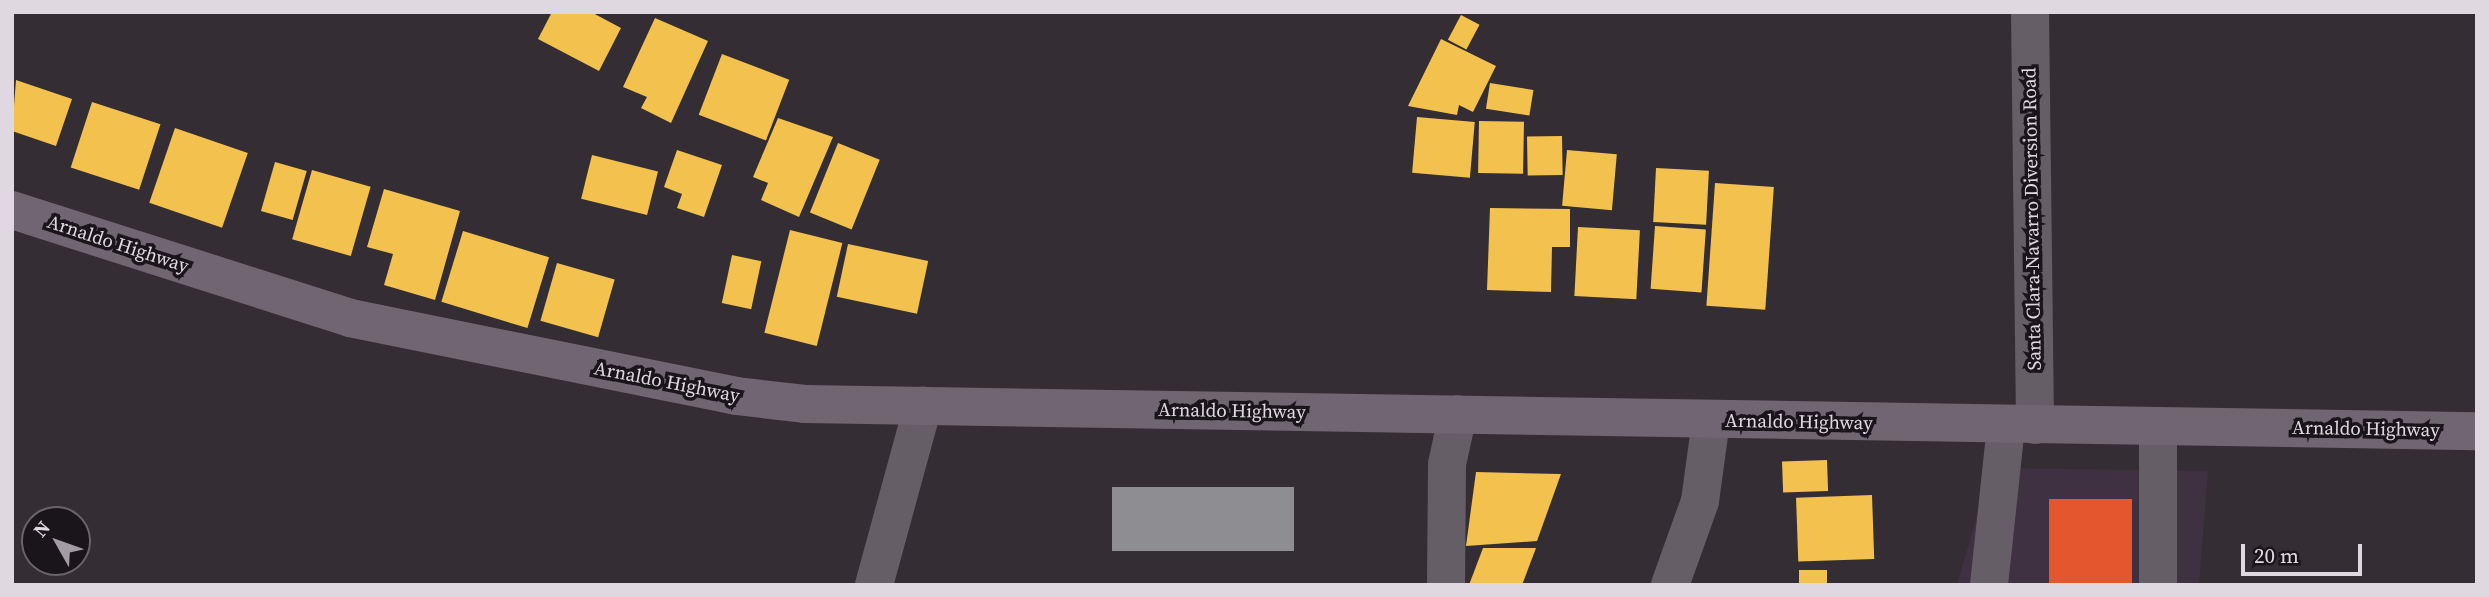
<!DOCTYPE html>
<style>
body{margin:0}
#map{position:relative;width:2489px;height:597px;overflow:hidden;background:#342e34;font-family:"Source Serif 4",serif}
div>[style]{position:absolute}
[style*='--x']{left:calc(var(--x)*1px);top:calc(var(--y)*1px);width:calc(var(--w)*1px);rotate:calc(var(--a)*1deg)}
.built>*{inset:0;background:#3f3141}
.homes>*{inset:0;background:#f2c14e;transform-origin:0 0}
.shops>*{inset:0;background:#e4572e;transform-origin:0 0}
.industry>*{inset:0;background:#8d8d92;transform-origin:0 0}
.minor>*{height:38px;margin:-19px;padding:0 19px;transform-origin:19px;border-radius:19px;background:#655e66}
.major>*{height:38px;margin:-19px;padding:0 19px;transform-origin:19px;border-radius:19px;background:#706671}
span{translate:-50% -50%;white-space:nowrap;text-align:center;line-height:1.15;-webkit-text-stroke:7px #1a151b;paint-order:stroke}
.street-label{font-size:19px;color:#e0d8e0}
.frame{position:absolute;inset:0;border:14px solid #e0d8e0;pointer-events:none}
.north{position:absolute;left:21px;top:506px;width:70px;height:70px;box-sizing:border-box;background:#1a151b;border:2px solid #69636a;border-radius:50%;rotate:310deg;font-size:19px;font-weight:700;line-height:28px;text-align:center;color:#e0d8e0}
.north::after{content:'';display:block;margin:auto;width:24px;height:32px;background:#a49ca4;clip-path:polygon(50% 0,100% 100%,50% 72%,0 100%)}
.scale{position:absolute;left:2241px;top:544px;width:121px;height:32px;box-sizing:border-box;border:4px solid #e0d8e0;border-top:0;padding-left:9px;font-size:21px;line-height:24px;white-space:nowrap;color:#e0d8e0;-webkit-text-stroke:5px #1a151b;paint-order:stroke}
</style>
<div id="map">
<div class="built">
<div style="clip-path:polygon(1991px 468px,2208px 471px,2199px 585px,1957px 585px)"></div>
</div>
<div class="homes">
<div style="clip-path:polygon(552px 12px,591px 12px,621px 28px,599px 71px,538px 39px)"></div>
<div style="left:1461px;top:15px;width:21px;height:28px;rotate:28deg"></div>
<div style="clip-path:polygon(655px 18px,708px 41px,671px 123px,641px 108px,647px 97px,623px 87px)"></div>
<div style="clip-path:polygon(1441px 39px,1496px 66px,1473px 112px,1459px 105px,1457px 115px,1408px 106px)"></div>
<div style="left:722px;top:54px;width:72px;height:65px;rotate:21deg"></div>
<div style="clip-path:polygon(16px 80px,72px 99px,56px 146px,12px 131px)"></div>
<div style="left:1490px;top:83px;width:44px;height:26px;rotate:9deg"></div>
<div style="left:92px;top:102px;width:72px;height:69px;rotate:18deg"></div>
<div style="left:1417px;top:117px;width:58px;height:56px;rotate:5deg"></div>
<div style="clip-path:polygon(778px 118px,833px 137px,799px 217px,761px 200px,768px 183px,753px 177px)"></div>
<div style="left:1479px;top:121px;width:45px;height:52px;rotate:1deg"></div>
<div style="left:175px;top:128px;width:77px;height:79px;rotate:19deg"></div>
<div style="left:1562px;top:136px;width:39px;height:35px;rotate:89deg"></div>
<div style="left:838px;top:143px;width:45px;height:75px;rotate:22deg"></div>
<div style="clip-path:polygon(677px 150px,722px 165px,704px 217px,677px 208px,682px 194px,664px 187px)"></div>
<div style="left:1567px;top:150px;width:50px;height:56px;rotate:5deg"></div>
<div style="left:592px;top:155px;width:68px;height:45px;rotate:14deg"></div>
<div style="left:275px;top:162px;width:33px;height:51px;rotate:16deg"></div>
<div style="left:1656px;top:168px;width:53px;height:54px;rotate:3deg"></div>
<div style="left:312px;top:170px;width:61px;height:72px;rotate:16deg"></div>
<div style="left:1715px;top:183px;width:59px;height:123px;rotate:4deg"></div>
<div style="clip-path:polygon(384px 189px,460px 211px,435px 300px,384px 285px,393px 254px,367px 247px)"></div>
<div style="clip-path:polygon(1490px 208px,1570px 209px,1570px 247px,1552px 247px,1551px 292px,1487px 290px)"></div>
<div style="left:1655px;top:226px;width:51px;height:63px;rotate:4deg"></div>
<div style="left:1578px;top:227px;width:62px;height:69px;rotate:3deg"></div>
<div style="left:790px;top:230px;width:54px;height:106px;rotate:14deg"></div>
<div style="left:463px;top:231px;width:90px;height:74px;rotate:17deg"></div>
<div style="left:848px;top:244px;width:82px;height:54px;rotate:12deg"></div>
<div style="left:732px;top:255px;width:30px;height:49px;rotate:12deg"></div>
<div style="left:557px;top:263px;width:60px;height:60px;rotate:16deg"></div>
<div style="left:1827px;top:460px;width:31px;height:45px;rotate:88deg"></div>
<div style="clip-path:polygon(1476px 472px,1561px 474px,1537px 541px,1466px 546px)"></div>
<div style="left:1872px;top:495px;width:64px;height:76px;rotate:88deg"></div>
<div style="clip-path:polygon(1483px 548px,1536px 548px,1522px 585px,1469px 585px)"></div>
<div style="left:1799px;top:570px;width:28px;height:15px"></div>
</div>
<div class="shops">
<div style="left:2049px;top:499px;width:83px;height:86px"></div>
</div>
<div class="industry">
<div style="left:1112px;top:487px;width:182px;height:64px"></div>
</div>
<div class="minor">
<div style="--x:2030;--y:12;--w:413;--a:89.3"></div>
<div style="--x:2158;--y:426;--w:159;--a:90"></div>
<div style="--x:874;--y:585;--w:186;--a:-74.7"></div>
<div style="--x:1446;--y:585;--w:121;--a:-89.5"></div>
<div style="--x:1447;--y:464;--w:51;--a:-77.6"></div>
<div style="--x:1670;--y:585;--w:89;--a:-70.3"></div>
<div style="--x:1700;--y:501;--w:81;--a:-82.2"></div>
<div style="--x:1989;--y:585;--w:161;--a:-83.9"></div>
</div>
<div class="major">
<div style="--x:12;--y:210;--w:355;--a:17.7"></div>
<div style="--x:350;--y:318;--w:394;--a:11.4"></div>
<div style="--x:736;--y:396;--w:69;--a:6.6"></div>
<div style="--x:805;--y:404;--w:1672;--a:0.93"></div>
</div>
<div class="street-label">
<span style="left:2032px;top:219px;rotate:-91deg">Santa Clara-Navarro Diversion Road</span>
<span style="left:118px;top:244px;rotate:18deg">Arnaldo Highway</span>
<span style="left:667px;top:382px;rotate:11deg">Arnaldo Highway</span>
<span style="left:1232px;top:411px;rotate:1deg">Arnaldo Highway</span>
<span style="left:1799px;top:422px;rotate:1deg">Arnaldo Highway</span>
<span style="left:2366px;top:429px;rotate:1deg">Arnaldo Highway</span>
</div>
<div class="frame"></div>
<div class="north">N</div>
<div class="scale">20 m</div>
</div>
